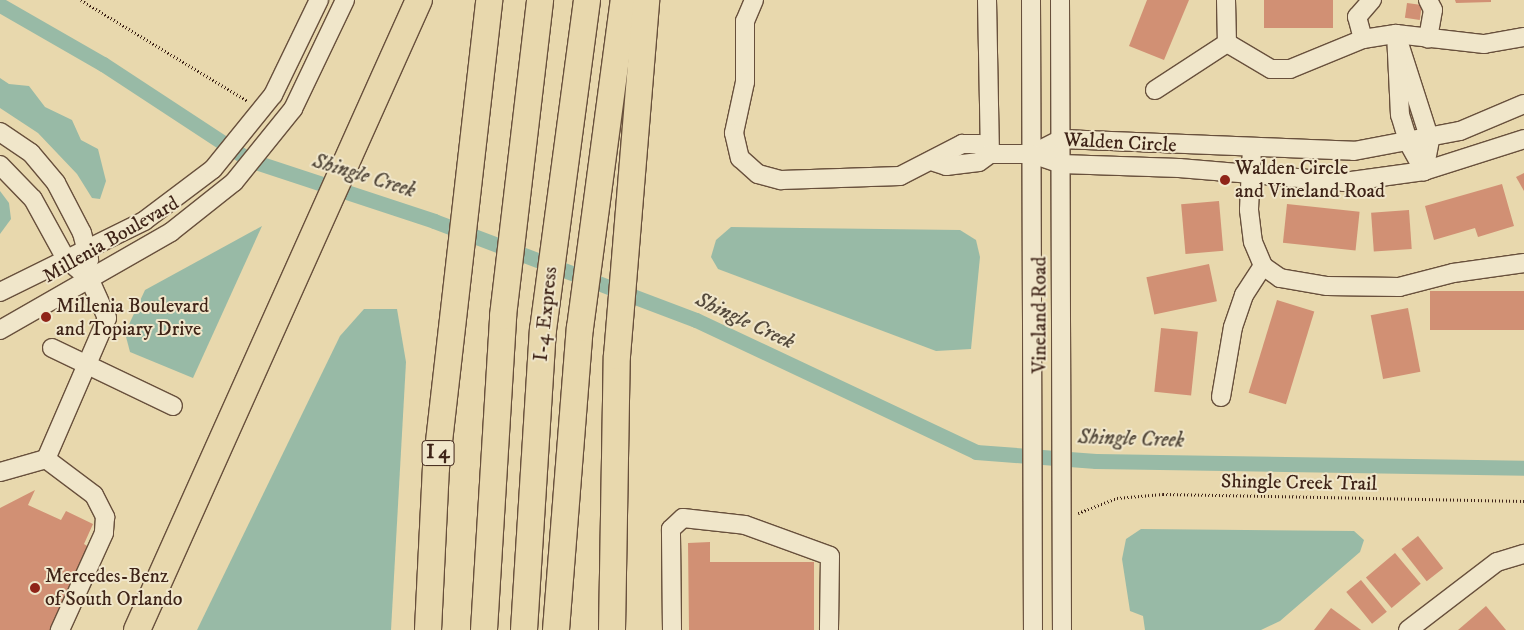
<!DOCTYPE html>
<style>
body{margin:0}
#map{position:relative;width:1524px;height:630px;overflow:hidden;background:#e8d8ad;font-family:"IM FELL DW Pica",serif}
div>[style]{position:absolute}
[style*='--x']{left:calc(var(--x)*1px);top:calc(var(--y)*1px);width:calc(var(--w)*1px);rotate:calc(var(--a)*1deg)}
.water>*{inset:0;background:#98baa6}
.canal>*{height:15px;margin:-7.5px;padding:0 7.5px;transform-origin:7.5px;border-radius:7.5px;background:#98baa6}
.building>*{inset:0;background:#d19074;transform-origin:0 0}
.path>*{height:2.5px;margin-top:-1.25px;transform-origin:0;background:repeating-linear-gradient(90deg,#3e2317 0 1px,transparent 0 3.5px)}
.roads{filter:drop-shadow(1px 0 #68503c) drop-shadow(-1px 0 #68503c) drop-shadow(0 1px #68503c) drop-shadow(0 -1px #68503c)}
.minor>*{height:18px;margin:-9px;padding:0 9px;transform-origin:9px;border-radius:9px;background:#f0e6ca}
.highway>*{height:26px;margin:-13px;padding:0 13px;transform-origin:13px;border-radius:13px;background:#e8d8ad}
.dots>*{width:14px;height:14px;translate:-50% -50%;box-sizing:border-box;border:2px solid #f0e6ca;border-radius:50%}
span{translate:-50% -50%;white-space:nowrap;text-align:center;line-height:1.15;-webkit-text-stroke:4px #f0e6ca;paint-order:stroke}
.shield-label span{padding:1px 4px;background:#f0e6ca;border:1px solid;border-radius:4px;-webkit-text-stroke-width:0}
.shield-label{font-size:19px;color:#3e2317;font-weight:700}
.street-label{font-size:20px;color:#3e2317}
.poi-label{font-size:20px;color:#3e2317}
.left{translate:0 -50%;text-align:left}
.water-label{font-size:21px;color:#54493b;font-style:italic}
</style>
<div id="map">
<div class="water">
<div style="clip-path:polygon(0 78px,9px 84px,29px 86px,45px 107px,72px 120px,81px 140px,98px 149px,106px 181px,100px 199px,92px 198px,77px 174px,38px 133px,0 108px)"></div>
<div style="clip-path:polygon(0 191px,9px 203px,11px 219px,0 234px)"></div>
<div style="clip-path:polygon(262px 226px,193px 378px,130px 352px,125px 333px,145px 290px)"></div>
<div style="clip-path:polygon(731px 227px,960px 230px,976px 240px,980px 257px,971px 349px,936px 351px,718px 269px,711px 257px,716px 240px)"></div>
<div style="clip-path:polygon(364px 309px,397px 309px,406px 362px,391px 630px,197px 630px,340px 336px)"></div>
<div style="clip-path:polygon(1141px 529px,1354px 531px,1364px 540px,1360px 552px,1280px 621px,1261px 630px,1145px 630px,1143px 616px,1130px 611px,1122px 559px,1126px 539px)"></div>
</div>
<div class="canal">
<div style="--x:0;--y:5;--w:119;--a:29.8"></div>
<div style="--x:103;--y:64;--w:175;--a:33.3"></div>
<div style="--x:249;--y:160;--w:195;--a:18.2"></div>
<div style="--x:434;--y:221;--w:280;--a:20.7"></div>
<div style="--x:696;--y:320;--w:310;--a:25.2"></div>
<div style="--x:976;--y:452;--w:120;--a:4.3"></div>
<div style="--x:1096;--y:461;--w:428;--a:0.9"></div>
</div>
<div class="building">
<div style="clip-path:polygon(1147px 0,1189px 0,1164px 60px,1129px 46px)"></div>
<div style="left:1264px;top:0;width:69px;height:28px"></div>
<div style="clip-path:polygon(1455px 0,1491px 0,1491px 2px,1456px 3px)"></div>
<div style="left:1407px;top:3px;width:15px;height:15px;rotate:8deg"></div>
<div style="clip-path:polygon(1524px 173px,1524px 191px,1516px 177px)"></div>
<div style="clip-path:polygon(1502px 184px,1514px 226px,1478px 237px,1475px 228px,1434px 240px,1425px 206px)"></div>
<div style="left:1219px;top:201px;width:50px;height:38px;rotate:85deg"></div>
<div style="left:1287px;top:204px;width:73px;height:39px;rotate:6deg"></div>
<div style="left:1409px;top:210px;width:39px;height:38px;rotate:86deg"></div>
<div style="left:1209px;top:264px;width:38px;height:64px;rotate:78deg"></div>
<div style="left:1524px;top:291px;width:39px;height:94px;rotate:90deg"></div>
<div style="left:1277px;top:300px;width:39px;height:97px;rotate:17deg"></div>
<div style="left:1408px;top:308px;width:65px;height:38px;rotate:79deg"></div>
<div style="left:1161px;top:328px;width:37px;height:64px;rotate:6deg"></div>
<div style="clip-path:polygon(35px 490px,28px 505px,61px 520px,66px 511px,93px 524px,84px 544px,89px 547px,51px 630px,0 630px,0 508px)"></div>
<div style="left:1418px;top:536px;width:41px;height:21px;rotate:52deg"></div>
<div style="clip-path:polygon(710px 542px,710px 562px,814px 562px,814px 630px,689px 630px,688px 543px)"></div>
<div style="left:1395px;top:553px;width:40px;height:38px;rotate:50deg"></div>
<div style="left:1361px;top:580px;width:41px;height:19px;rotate:51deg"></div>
<div style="clip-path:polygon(1486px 606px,1506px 630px,1458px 630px)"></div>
<div style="clip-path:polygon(1331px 608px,1361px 630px,1314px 630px)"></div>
</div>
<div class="path">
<div style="--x:81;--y:0;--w:195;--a:31.2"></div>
<div style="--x:1078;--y:513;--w:42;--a:-21"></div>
<div style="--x:1117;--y:498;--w:46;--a:-5"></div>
<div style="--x:1163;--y:494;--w:361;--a:1.1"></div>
</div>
<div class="roads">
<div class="minor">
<div style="--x:754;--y:0;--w:23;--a:113"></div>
<div style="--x:745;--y:21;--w:61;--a:90"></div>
<div style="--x:745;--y:82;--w:52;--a:102.2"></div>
<div style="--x:734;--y:133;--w:26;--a:77"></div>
<div style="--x:740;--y:158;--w:24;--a:42"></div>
<div style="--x:758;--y:174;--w:24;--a:15"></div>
<div style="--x:781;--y:180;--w:119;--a:-1.9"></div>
<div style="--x:900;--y:176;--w:70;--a:-27.3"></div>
<div style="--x:962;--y:144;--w:17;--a:0"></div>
<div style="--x:979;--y:144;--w:15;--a:42"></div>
<div style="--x:987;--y:0;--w:154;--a:88.9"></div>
<div style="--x:1031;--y:0;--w:630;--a:89.82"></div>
<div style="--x:1060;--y:0;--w:630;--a:89.82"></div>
<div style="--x:1226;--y:0;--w:43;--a:88.7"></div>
<div style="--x:1227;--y:43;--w:51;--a:30.6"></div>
<div style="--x:1271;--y:69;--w:19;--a:0"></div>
<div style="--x:1290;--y:69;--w:79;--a:-22.3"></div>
<div style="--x:1363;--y:39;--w:33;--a:-9"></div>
<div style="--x:1396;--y:34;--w:89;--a:6.5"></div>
<div style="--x:1484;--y:44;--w:41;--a:-9.9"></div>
<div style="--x:1428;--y:0;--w:11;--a:63"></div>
<div style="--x:1433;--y:10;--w:29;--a:100"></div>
<div style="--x:1396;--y:34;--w:111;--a:72.2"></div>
<div style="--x:1430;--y:140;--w:32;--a:101"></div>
<div style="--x:1424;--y:171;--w:31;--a:-119"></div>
<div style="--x:1409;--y:144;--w:30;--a:-107"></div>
<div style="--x:1400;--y:115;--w:81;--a:-92.8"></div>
<div style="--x:1363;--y:39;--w:23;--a:-105"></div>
<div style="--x:1357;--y:17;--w:23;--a:-49"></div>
<div style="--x:1155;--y:90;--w:86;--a:-33.1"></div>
<div style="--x:0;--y:132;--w:37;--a:34"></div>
<div style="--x:31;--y:153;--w:39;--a:50"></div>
<div style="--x:56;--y:183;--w:56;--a:62.5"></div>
<div style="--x:82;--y:233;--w:28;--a:75"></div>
<div style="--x:1252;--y:148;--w:62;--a:92.8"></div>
<div style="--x:1249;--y:210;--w:32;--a:83"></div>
<div style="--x:1253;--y:242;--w:26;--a:67"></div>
<div style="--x:1263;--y:266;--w:21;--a:35"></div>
<div style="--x:1280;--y:278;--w:48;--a:9.7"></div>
<div style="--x:1327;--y:286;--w:72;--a:0.8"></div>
<div style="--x:1399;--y:287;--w:56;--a:-14.5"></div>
<div style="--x:1453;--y:273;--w:72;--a:-8"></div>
<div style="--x:1032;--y:154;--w:33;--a:-27"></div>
<div style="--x:1061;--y:139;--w:293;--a:2.3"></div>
<div style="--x:1354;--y:151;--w:108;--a:-10.7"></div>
<div style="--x:1460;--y:131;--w:69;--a:-22.9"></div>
<div style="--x:934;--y:162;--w:13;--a:18"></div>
<div style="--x:946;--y:166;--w:33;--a:-7"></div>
<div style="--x:979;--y:162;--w:14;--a:-36"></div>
<div style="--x:990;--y:154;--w:42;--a:0"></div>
<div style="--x:1032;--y:154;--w:31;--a:19"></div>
<div style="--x:1061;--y:164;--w:118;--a:1.9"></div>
<div style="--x:1179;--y:168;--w:166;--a:4.8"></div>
<div style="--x:1344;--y:182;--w:81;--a:-7.8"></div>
<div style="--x:1424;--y:171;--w:105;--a:-17.7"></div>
<div style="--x:0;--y:165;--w:47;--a:45.9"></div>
<div style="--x:33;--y:199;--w:68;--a:61.2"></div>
<div style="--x:66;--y:259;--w:30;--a:40"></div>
<div style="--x:89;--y:278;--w:44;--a:65.8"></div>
<div style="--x:107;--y:318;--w:154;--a:113.4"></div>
<div style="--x:46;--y:459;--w:48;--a:164.2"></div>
<div style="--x:0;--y:292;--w:161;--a:-26.2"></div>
<div style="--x:144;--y:221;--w:86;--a:-37"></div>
<div style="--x:213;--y:169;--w:95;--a:-51"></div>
<div style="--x:273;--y:95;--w:106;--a:-64.2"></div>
<div style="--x:0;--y:330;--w:197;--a:-29.8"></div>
<div style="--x:171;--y:232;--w:80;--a:-38.4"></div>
<div style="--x:234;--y:182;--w:94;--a:-51.1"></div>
<div style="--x:293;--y:109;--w:121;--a:-64.5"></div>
<div style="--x:52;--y:348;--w:134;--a:25.6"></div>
<div style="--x:1221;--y:397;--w:71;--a:-80.3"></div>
<div style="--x:1233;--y:327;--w:34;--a:-71"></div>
<div style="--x:1244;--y:295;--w:35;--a:-57"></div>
<div style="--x:46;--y:459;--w:60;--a:36.9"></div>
<div style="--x:94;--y:495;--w:25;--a:63"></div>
<div style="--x:105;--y:517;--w:16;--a:94"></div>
<div style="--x:104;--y:533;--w:107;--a:114.4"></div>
<div style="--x:672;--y:630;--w:101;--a:-90.6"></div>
<div style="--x:671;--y:529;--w:16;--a:-43"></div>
<div style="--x:683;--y:518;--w:62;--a:6.4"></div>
<div style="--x:745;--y:525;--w:90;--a:20"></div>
<div style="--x:830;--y:556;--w:74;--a:90.8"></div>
<div style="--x:1408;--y:630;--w:112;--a:-37.4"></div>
<div style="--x:1497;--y:562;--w:28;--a:-17"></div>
</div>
<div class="highway">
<div style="--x:137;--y:630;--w:690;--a:-65.89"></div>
<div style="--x:428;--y:630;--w:162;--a:-87.2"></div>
<div style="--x:436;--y:468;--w:471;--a:-83.5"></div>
<div style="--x:484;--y:630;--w:315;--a:-86.5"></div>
<div style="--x:503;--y:316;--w:318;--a:-83.3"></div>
<div style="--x:524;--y:630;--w:301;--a:-86.4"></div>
<div style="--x:543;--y:330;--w:333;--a:-82.4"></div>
<div style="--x:556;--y:630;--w:303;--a:-85.5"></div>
<div style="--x:580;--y:328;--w:331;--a:-82.4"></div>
<div style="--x:612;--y:630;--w:274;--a:-89"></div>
<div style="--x:617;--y:356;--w:357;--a:-85.3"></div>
</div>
</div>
<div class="dots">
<div style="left:1225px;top:180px;background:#8f2418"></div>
<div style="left:46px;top:317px;background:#8f2418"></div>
<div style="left:35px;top:588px;background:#8f2418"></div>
</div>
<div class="shield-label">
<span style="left:438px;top:453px">I 4</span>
</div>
<div class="street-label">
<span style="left:1120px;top:143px;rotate:3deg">Walden Circle</span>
<span style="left:111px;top:240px;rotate:-30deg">Millenia Boulevard</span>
<span style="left:546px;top:314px;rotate:-84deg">I-4 Express</span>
<span style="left:1040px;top:315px;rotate:-90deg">Vineland Road</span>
<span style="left:1299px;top:483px;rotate:1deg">Shingle Creek Trail</span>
</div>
<div class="poi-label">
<span class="left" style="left:1235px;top:180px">Walden Circle<br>and Vineland Road</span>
<span class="left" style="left:56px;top:318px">Millenia Boulevard<br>and Topiary Drive</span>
<span class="left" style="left:45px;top:588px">Mercedes-Benz<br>of South Orlando</span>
</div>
<div class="water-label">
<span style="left:364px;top:176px;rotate:17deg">Shingle Creek</span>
<span style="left:745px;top:321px;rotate:25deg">Shingle Creek</span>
<span style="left:1131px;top:439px;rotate:2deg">Shingle Creek</span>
</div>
</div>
